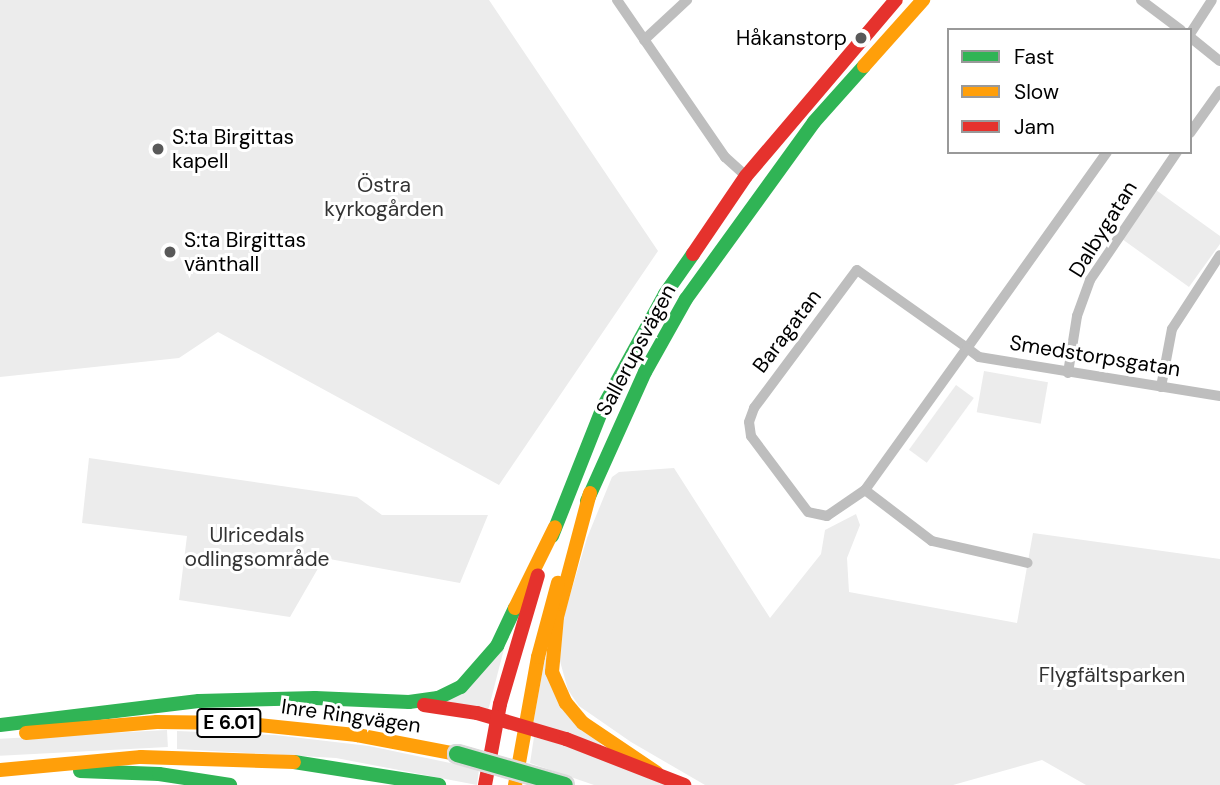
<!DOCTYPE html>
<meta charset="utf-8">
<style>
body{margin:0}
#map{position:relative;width:1220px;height:785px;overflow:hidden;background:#fff;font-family:"DM Sans",sans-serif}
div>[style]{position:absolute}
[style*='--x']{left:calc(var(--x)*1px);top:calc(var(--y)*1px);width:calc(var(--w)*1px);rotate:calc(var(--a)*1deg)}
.green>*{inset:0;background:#ececec;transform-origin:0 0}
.street>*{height:10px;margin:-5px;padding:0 5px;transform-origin:5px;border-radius:5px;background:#bebebe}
.fast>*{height:14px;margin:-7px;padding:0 7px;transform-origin:7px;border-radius:7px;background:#30b455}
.slow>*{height:14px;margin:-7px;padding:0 7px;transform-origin:7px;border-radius:7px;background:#ff9f0a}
.jam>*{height:14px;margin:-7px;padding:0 7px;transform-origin:7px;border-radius:7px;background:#e5322d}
.bridges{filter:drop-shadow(2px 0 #dbdbdb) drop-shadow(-2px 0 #dbdbdb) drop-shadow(0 2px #dbdbdb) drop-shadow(0 -2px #dbdbdb)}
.fast-bridge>*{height:16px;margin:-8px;padding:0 8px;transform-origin:8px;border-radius:8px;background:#30b455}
.dots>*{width:19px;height:19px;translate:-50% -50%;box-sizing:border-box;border:4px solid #fff;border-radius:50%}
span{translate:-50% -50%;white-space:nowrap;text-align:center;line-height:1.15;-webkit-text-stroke:6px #fff;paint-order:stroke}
.shield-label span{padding:2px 5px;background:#fff;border:2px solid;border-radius:5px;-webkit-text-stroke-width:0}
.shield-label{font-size:19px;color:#000;font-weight:700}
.poi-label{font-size:21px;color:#000}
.right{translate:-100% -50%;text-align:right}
.left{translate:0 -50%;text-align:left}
.park-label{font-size:21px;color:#333}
.street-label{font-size:21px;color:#000}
.legend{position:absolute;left:947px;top:28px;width:245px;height:126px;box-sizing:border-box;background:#fff;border:2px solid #999;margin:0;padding:9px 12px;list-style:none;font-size:21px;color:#000}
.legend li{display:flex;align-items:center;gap:14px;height:35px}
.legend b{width:35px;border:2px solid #999}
</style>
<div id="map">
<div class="green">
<div style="clip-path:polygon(0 0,489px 0,658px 251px,499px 485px,218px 332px,179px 358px,0 377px)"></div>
<div style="clip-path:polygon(1156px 190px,1220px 236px,1220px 244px,1189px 287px,1122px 239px)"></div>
<div style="left:984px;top:371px;width:65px;height:42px;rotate:10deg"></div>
<div style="left:956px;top:385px;width:22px;height:80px;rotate:36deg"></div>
<div style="clip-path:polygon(89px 458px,357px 497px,382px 515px,488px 515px,460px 583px,324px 558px,290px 617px,179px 600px,187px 536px,82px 523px)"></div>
<div style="clip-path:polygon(674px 468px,770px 618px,821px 554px,825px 530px,856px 514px,860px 525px,847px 558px,849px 592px,1017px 623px,1033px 533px,1220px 559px,1220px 785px,1086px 785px,1042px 760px,953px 785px,705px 785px,631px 742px,579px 706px,568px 690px,558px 654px,560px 629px,587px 538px,612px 477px,619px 472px)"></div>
<div style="clip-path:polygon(506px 641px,488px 711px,445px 701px)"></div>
<div style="clip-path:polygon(546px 653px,548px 671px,603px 747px,533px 724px)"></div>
<div style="left:167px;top:730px;width:17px;height:168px;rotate:87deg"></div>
<div style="clip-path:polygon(177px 731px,275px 735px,369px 746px,479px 769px,477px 785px,336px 758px,177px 749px)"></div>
<div style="clip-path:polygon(534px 737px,571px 747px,668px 785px,594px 785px,530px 763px)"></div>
</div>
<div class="street">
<div style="--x:617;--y:0;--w:191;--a:55.5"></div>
<div style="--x:725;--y:157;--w:28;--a:42"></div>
<div style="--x:1141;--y:0;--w:50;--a:36.9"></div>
<div style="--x:1190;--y:34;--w:40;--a:-57.1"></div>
<div style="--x:1190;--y:37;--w:38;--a:39"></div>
<div style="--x:644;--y:40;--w:59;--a:-42.9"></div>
<div style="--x:1190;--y:133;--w:52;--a:-54.5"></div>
<div style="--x:1107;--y:152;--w:241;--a:125.5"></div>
<div style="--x:967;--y:348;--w:175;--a:125.7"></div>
<div style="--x:865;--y:490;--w:46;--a:145.6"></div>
<div style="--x:827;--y:516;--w:19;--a:-168"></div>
<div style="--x:808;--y:512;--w:95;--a:-126.9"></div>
<div style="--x:751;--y:436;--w:14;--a:-98"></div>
<div style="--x:749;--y:422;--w:15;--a:-70"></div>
<div style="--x:754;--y:408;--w:172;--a:-53.3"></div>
<div style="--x:857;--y:270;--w:135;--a:35.3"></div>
<div style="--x:967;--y:348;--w:15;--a:37"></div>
<div style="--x:979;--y:357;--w:244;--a:9.2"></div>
<div style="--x:1068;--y:373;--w:58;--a:-81"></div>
<div style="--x:1077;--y:316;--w:38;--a:-70"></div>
<div style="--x:1090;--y:280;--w:155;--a:-55.8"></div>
<div style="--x:1161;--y:387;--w:59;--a:-79.3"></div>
<div style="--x:1172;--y:329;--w:88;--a:-57"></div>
<div style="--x:865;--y:490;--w:84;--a:37.3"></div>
<div style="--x:932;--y:541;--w:98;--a:12.9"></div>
</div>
<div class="fast">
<div style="--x:587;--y:501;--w:141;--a:-65.8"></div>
<div style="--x:645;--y:372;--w:84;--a:-60.7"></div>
<div style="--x:686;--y:299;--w:218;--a:-54.1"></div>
<div style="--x:814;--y:122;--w:75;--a:-48.2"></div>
<div style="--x:552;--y:536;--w:139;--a:-68.4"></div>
<div style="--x:603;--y:407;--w:129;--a:-61.2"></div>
<div style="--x:665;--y:294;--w:49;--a:-55"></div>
<div style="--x:0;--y:725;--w:200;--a:-6.9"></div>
<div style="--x:199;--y:701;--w:116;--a:-1.5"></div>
<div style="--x:315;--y:698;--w:94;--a:2.4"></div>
<div style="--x:409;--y:702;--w:29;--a:-8"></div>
<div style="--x:438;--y:698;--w:25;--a:-26"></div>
<div style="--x:461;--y:687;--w:55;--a:-48.7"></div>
<div style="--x:497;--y:646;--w:42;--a:-64.7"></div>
<div style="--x:294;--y:762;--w:147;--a:9"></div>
<div style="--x:80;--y:771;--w:79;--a:2.2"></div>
<div style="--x:159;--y:774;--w:72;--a:8.8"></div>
</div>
<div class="slow">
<div style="--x:864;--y:66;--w:89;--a:-48.2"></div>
<div style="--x:590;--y:493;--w:128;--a:104.9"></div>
<div style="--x:557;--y:617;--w:55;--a:95.2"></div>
<div style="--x:552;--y:672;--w:34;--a:66"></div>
<div style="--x:566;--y:703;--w:26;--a:50"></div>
<div style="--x:583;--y:723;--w:89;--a:34"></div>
<div style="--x:515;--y:608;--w:90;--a:-63.7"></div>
<div style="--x:26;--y:733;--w:131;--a:-4.8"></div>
<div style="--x:157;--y:722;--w:83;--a:0.7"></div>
<div style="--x:240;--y:723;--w:118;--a:5.9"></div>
<div style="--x:357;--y:735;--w:102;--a:10.8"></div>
<div style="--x:0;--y:770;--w:142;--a:-5.3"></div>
<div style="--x:141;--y:757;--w:153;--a:1.9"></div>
<div style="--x:515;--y:785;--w:130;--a:-79.8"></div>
<div style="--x:538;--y:657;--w:77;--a:-74.9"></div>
</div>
<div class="jam">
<div style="--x:693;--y:254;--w:94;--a:-55.8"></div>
<div style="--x:746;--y:176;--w:231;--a:-49.6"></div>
<div style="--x:424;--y:705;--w:54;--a:8.6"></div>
<div style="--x:477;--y:713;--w:93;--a:16.3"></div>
<div style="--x:566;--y:739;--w:127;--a:21.3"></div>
<div style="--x:485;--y:785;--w:82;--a:-79.5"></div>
<div style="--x:500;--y:704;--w:134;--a:-73.6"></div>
</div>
<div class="bridges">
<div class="fast-bridge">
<div style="--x:457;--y:754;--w:112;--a:16"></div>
</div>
</div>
<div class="dots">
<div style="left:861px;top:38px;background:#595959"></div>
<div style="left:158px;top:149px;background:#595959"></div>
<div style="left:170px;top:252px;background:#595959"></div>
</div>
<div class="shield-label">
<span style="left:229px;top:723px">E 6.01</span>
</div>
<div class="poi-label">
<span class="right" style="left:847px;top:38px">Håkanstorp</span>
<span class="left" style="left:172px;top:149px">S:ta Birgittas<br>kapell</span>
<span class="left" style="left:184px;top:252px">S:ta Birgittas<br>vänthall</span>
</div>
<div class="park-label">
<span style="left:384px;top:197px">Östra<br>kyrkogården</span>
<span style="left:257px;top:547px">Ulricedals<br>odlingsområde</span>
<span style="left:1112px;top:675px">Flygfältsparken</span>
</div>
<div class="street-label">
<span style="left:1103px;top:229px;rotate:-58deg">Dalbygatan</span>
<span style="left:787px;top:331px;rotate:-53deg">Baragatan</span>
<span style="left:636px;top:350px;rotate:-62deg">Sallerupsvägen</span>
<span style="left:1095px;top:356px;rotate:9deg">Smedstorpsgatan</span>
<span style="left:351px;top:716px;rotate:8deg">Inre Ringvägen</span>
</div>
<ul class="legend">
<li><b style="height:9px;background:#30b455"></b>Fast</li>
<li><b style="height:9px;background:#ff9f0a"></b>Slow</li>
<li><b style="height:9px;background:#e5322d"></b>Jam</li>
</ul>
</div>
